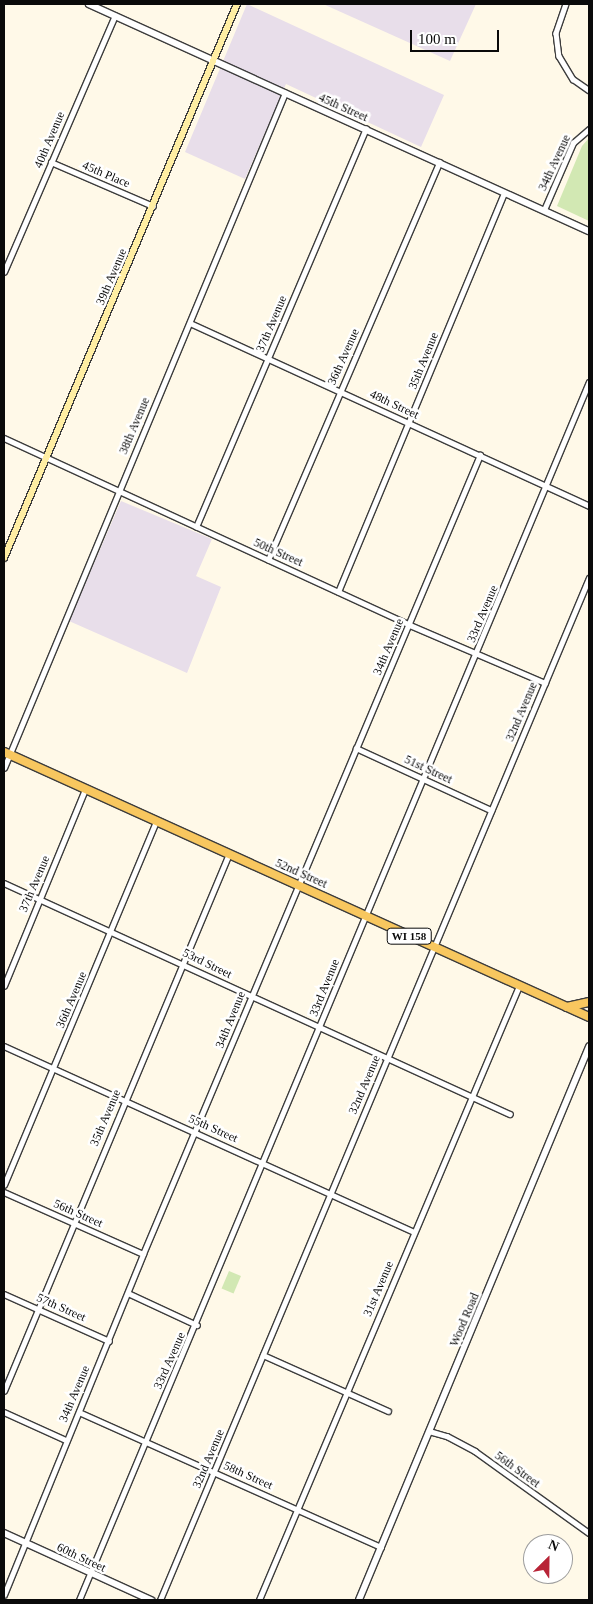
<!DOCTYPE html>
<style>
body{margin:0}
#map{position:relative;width:593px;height:1604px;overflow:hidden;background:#fff9e8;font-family:"Times New Roman",serif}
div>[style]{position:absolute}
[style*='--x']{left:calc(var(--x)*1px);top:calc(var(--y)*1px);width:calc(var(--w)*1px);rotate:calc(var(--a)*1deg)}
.industrial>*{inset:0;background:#e8deea}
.green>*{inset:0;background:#d2e8b3;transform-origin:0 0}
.roads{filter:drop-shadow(1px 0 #3d3d3d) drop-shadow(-1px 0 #3d3d3d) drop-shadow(0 1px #3d3d3d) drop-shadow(0 -1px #3d3d3d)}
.minor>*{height:4.5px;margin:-2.25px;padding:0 2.25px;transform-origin:2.25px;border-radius:2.25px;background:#fff}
.tertiary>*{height:5.5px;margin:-2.75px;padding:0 2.75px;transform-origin:2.75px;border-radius:2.75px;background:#fff}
.secondary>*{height:6px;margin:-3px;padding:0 3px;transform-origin:3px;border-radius:3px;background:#ffeea3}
.primary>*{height:8px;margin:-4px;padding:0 4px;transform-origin:4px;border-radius:4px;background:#f8c75f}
span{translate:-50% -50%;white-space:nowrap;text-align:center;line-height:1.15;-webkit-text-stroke:5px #fff;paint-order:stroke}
.shield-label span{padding:1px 4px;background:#fff;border:1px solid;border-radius:4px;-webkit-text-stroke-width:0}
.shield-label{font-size:11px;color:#0a0a0a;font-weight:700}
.street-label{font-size:12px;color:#0a0a0a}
.frame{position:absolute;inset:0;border:5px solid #0a0a0a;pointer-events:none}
.north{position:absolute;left:523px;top:1534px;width:50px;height:50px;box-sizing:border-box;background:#fff;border:1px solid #9d9d9d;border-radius:50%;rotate:23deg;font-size:14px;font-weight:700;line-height:20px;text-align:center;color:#0a0a0a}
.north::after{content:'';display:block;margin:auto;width:18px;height:22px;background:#b82437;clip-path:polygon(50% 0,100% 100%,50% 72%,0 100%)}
.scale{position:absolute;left:410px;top:30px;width:89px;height:22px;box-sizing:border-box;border:2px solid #0a0a0a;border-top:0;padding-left:6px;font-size:15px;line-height:18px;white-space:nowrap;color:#0a0a0a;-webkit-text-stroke:4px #fff;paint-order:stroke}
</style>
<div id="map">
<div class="industrial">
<div style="clip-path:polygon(247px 4px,444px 95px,421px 147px,286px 84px,245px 179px,185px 152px)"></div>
<div style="clip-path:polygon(323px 4px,476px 4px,450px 61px)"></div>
<div style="clip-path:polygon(121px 501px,212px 539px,196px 576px,221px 587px,187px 673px,69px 621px)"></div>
</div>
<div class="green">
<div style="clip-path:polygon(589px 138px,589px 221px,557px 206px,582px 146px)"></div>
<div style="left:229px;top:1271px;width:13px;height:19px;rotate:23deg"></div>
</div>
<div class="roads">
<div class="minor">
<div style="--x:566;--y:4;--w:31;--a:109"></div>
<div style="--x:556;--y:33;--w:23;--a:83"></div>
<div style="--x:559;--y:56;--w:27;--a:59"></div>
<div style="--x:573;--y:79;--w:19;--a:35"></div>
<div style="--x:51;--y:162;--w:111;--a:23.3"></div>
<div style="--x:544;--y:210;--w:73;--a:-66.6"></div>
<div style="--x:573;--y:143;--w:21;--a:-41"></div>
<div style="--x:4;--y:272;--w:279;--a:-66.6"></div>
<div style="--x:190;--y:323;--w:439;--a:24.6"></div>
<div style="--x:4;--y:438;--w:447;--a:24.7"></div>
<div style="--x:410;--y:625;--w:147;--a:23.2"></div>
<div style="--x:196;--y:527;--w:433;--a:-66.9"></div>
<div style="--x:268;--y:560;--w:433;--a:-66.7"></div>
<div style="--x:338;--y:592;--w:432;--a:-67.4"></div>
<div style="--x:356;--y:748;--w:149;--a:24.7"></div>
<div style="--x:4;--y:768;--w:731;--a:-67.4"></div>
<div style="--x:4;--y:883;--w:556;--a:24.54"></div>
<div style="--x:4;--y:986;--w:213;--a:-67.6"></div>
<div style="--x:4;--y:1046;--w:450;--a:24.4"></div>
<div style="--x:4;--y:1185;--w:394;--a:-67.3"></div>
<div style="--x:4;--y:1192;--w:152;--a:24"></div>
<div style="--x:128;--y:1293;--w:76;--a:24.9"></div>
<div style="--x:4;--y:1294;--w:115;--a:24.1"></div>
<div style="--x:263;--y:1355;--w:137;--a:24.1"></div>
<div style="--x:4;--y:1391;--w:582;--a:-67.27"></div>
<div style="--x:4;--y:1412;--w:68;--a:24.3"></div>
<div style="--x:79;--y:1412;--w:331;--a:24.1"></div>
<div style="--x:429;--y:1431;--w:19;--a:16"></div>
<div style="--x:447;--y:1436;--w:32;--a:28"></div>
<div style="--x:475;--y:1451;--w:140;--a:35.7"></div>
<div style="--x:4;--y:1595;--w:368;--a:-67.8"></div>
<div style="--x:143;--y:1254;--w:867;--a:-67.13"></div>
<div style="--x:79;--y:1600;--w:1320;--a:-67.28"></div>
<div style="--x:160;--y:1600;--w:1108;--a:-67.23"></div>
<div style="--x:259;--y:1600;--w:667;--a:-67.05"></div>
</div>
<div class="tertiary">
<div style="--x:89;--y:4;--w:549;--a:24.42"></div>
<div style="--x:4;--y:1533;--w:162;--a:24.5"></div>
<div style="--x:359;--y:1600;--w:599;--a:-67.42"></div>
</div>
<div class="secondary">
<div style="--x:4;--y:558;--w:601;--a:-67.19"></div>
</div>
<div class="primary">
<div style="--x:4;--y:752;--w:642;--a:24.37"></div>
<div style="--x:567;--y:1007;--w:23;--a:-13"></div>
</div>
</div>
<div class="shield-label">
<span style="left:409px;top:936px">WI 158</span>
</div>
<div class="street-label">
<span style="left:343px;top:108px;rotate:24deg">45th Street</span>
<span style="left:50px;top:140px;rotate:-67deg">40th Avenue</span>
<span style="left:555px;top:163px;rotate:-65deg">34th Avenue</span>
<span style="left:106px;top:175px;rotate:23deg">45th Place</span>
<span style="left:112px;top:277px;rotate:-67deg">39th Avenue</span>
<span style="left:272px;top:324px;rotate:-67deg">37th Avenue</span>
<span style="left:344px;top:357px;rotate:-66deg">36th Avenue</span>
<span style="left:424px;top:361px;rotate:-68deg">35th Avenue</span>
<span style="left:394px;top:405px;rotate:25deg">48th Street</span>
<span style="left:135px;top:426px;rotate:-67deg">38th Avenue</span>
<span style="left:278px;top:553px;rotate:24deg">50th Street</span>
<span style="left:483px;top:614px;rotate:-67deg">33rd Avenue</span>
<span style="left:389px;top:647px;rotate:-67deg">34th Avenue</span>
<span style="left:522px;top:712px;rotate:-67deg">32nd Avenue</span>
<span style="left:428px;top:770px;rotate:25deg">51st Street</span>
<span style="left:301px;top:874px;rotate:24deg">52nd Street</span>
<span style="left:35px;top:884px;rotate:-67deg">37th Avenue</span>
<span style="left:207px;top:964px;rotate:26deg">53rd Street</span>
<span style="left:325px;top:988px;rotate:-68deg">33rd Avenue</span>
<span style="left:72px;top:1000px;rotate:-67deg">36th Avenue</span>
<span style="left:231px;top:1020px;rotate:-68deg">34th Avenue</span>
<span style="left:365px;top:1085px;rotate:-67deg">32nd Avenue</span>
<span style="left:106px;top:1118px;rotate:-67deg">35th Avenue</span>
<span style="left:213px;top:1129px;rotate:24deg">55th Street</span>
<span style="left:78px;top:1214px;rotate:24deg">56th Street</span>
<span style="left:379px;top:1289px;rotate:-67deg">31st Avenue</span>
<span style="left:61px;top:1308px;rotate:24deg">57th Street</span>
<span style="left:465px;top:1320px;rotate:-67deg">Wood Road</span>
<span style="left:170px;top:1361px;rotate:-66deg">33rd Avenue</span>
<span style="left:75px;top:1394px;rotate:-67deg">34th Avenue</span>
<span style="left:209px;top:1459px;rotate:-67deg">32nd Avenue</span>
<span style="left:517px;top:1470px;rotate:36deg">56th Street</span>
<span style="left:248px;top:1476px;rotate:24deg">58th Street</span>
<span style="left:81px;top:1558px;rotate:25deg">60th Street</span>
</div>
<div class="frame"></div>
<div class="north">N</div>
<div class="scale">100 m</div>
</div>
